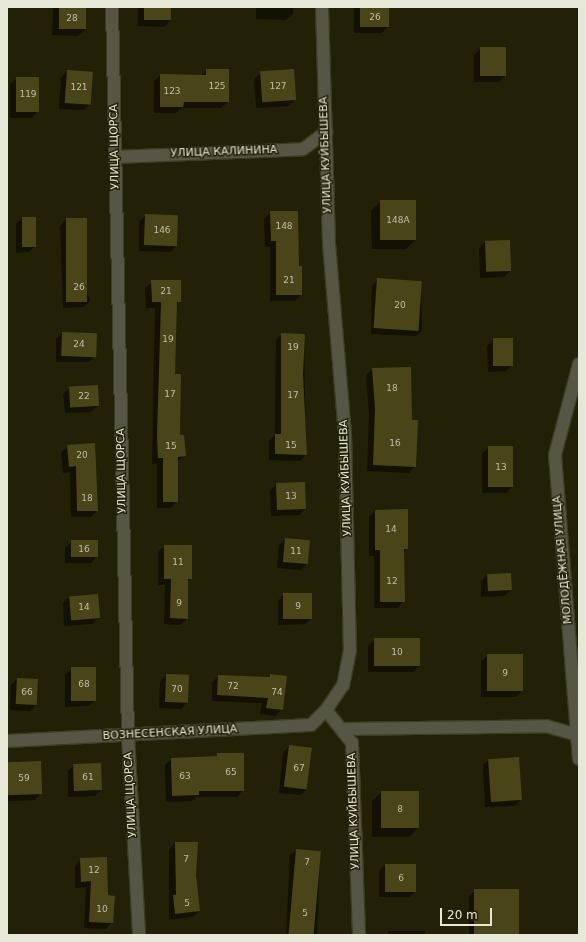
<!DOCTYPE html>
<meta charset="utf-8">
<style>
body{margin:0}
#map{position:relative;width:586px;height:942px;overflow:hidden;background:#222007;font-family:"DejaVu Sans",sans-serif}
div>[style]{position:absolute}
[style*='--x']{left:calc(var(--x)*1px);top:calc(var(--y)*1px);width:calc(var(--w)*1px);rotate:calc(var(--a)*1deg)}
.shadow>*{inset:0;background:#0007;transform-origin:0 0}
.building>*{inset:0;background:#494519;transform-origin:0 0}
.roads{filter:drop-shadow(1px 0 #3e3c24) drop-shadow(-1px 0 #3e3c24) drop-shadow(0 1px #3e3c24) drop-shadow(0 -1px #3e3c24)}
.minor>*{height:12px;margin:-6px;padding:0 6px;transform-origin:6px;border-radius:6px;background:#575543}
span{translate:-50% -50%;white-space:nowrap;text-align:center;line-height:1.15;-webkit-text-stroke:3px #222007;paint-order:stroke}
.number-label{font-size:9px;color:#c0bfa8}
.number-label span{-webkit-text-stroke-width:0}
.street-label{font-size:11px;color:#e8e8d8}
.frame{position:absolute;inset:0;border:8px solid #e8e8d8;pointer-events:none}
.scale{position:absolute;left:440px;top:908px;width:52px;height:18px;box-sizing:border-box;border:2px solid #e8e8d8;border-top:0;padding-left:5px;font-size:12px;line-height:14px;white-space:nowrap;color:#e8e8d8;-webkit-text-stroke:3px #222007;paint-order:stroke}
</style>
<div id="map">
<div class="shadow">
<div style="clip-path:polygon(53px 7px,85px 7px,84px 30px,78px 36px,52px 35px)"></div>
<div style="clip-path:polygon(138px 7px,170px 7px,170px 21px,164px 27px,138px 26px)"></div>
<div style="clip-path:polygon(256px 7px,293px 7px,293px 14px,286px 20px,256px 19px)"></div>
<div style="clip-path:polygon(354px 7px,388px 7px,388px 26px,382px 33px,354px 33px)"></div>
<div style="clip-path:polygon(480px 49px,505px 76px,499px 82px,474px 82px,474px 55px)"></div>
<div style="clip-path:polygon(206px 70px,228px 102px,221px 108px,182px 108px,176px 113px,154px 113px,154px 81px,161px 75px,201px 76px)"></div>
<div style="clip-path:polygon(67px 71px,90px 104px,84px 110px,59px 109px,61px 78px)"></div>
<div style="clip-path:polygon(261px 73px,295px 100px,289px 106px,256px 108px,254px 79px)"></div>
<div style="clip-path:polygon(17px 78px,38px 111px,32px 118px,10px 118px,10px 84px)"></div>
<div style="clip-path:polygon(381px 201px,416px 239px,406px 249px,372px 249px,371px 211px)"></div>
<div style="clip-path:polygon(271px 212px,298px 267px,301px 295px,295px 301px,270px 301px,270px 247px,265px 247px,264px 219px)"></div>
<div style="clip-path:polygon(146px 215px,177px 245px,171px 252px,139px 251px,139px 222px)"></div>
<div style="clip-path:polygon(22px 218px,35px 246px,29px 252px,16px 253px,16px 224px)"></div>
<div style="clip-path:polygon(66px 219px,90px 301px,84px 307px,63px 308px,60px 226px)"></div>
<div style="clip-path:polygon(485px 242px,510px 271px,504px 277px,480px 278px,479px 248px)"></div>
<div style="clip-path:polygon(378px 279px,421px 282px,422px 330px,416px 336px,371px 334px,372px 286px)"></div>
<div style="clip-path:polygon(152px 282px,180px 301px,176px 305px,174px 375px,179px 436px,184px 456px,177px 462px,177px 501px,171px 508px,157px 508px,157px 464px,152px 464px,155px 308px,146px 308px,145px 288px)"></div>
<div style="clip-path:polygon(63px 333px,96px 355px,89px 362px,56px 362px,56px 339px)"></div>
<div style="clip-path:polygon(282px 334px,304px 335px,306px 455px,300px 461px,269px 460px,269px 441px,275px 435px,276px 340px)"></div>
<div style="clip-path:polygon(494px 339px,512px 365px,506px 371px,488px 372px,487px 346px)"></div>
<div style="clip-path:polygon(373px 369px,411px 421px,415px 466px,409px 473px,367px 471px,369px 416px,366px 375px)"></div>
<div style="clip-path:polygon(70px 388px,98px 406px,91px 412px,65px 413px,63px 394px)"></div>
<div style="clip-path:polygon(68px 446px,97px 511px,91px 517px,71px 517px,70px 472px,63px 473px,61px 453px)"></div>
<div style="clip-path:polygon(489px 447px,512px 487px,506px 493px,482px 493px,482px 454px)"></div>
<div style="clip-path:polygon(276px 484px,305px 509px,299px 515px,271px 516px,270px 491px)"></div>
<div style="clip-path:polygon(376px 510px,407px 549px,403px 553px,404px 601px,397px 608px,374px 608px,374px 556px,369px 556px,369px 517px)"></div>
<div style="clip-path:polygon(286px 539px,309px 541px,307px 564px,300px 570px,277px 568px,279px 545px)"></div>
<div style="clip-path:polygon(71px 542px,97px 556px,91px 563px,65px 563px,65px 548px)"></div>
<div style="clip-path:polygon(164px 546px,191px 578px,187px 582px,187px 619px,180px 625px,164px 624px,165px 585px,158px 585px,158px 552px)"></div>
<div style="clip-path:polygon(510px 574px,511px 590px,504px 596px,481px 597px,481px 581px,487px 575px)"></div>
<div style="clip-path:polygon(284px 594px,312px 618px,305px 624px,278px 625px,278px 601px)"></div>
<div style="clip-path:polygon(69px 597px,99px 617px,92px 624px,64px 626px,63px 603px)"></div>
<div style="clip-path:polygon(374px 640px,419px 666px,413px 672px,368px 672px,368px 646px)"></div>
<div style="clip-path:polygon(487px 656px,522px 691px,516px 697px,481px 697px,481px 662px)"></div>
<div style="clip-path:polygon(71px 669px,95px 700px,89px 706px,65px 707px,65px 675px)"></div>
<div style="clip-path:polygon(166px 675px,187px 702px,181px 709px,159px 708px,160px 682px)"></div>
<div style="clip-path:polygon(271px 675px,282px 709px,275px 716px,260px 714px,262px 703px,212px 701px,212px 682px,219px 676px,267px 678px)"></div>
<div style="clip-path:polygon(17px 679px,36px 705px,30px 711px,10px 710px,11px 685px)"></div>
<div style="clip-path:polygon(289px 746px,311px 749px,307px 789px,301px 795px,279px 793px,283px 753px)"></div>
<div style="clip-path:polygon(243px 754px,243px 790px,237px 797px,196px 797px,192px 801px,166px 802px,165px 765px,172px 759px)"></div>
<div style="clip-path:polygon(489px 759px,521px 800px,514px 806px,485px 807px,483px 765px)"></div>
<div style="clip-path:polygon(7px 763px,41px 793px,35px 800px,7px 801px)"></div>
<div style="clip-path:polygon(74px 765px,101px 790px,95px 796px,68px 797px,68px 771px)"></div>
<div style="clip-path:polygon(382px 792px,418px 828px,409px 837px,372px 837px,372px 801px)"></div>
<div style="clip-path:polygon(175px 843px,197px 843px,195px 875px,199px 911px,193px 917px,169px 920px,169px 850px)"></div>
<div style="clip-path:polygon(296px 850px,320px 852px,317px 935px,286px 935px,290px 856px)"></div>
<div style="clip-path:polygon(81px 859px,107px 896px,112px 922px,106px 929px,84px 928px,86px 887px,75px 888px,75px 866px)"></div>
<div style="clip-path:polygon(385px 865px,416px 891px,409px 897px,379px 897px,379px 871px)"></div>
<div style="clip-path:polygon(475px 890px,518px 935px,469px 935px,469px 896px)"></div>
<div style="left:388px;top:931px;width:37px;height:6px"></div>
</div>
<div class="building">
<div style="left:59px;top:7px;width:27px;height:22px"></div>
<div style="left:144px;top:7px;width:27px;height:13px"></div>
<div style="left:360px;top:7px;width:29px;height:20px"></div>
<div style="left:506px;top:47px;width:29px;height:26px;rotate:90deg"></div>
<div style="clip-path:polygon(206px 69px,229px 69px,229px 102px,184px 102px,183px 107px,160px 107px,160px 74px,206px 75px)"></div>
<div style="left:294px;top:69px;width:31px;height:34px;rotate:86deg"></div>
<div style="left:67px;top:70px;width:26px;height:33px;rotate:4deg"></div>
<div style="left:16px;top:77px;width:23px;height:35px"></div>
<div style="left:380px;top:200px;width:36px;height:40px"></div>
<div style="clip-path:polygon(270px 211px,298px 211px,299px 266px,302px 266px,302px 295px,276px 295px,276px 241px,271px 241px)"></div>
<div style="left:145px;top:214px;width:33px;height:31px;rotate:2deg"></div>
<div style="left:22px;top:217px;width:14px;height:30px"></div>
<div style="left:66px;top:218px;width:21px;height:84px"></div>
<div style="left:510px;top:240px;width:31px;height:25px;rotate:88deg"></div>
<div style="left:377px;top:278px;width:45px;height:50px;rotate:4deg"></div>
<div style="clip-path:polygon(151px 280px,181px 280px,181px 302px,177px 302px,175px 374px,181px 374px,180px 435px,184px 435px,186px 456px,178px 457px,178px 502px,163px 502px,163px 458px,158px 458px,157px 436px,161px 302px,152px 302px)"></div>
<div style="left:62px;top:332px;width:35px;height:24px;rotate:2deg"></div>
<div style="clip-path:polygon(281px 333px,305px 334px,303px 374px,307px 455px,275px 454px,275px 434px,281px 434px)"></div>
<div style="left:493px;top:338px;width:20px;height:28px"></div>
<div style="clip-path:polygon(411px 367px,412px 420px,418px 420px,416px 467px,373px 465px,375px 409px,372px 368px)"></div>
<div style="left:98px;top:385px;width:21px;height:29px;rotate:87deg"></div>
<div style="clip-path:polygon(95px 443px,98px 511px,77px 511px,76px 466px,69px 467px,67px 445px)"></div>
<div style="left:488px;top:446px;width:25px;height:41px"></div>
<div style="left:305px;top:482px;width:27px;height:29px;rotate:88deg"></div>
<div style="clip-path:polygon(408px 509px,408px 549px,404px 549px,405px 602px,380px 602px,380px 550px,375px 550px,375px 510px)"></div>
<div style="left:285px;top:538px;width:25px;height:24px;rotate:5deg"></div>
<div style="left:98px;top:540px;width:17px;height:27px;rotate:90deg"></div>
<div style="clip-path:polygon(164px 545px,192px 545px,192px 579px,188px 579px,188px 619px,170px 618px,171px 579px,164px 579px)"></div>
<div style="left:511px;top:573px;width:17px;height:24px;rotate:87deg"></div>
<div style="left:283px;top:593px;width:29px;height:26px"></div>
<div style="left:98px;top:594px;width:24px;height:29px;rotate:85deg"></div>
<div style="left:420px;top:638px;width:28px;height:46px;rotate:90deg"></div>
<div style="left:523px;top:654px;width:37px;height:36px;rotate:90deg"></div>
<div style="left:96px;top:667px;width:34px;height:25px;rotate:90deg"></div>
<div style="left:166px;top:674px;width:23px;height:28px;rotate:2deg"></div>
<div style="clip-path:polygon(270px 674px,287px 676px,283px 710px,266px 708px,268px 698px,217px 695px,218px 675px,270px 677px)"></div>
<div style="left:17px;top:678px;width:21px;height:26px;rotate:3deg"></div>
<div style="left:289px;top:745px;width:23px;height:42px;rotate:7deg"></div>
<div style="clip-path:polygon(217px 753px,244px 753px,244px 791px,199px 791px,199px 795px,172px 796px,171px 758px,217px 756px)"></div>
<div style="left:519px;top:757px;width:43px;height:31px;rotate:86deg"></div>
<div style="left:41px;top:761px;width:33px;height:34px;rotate:88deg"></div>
<div style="left:101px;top:763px;width:27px;height:28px;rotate:88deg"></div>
<div style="left:381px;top:791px;width:38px;height:37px"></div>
<div style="clip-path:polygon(175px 842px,198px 842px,196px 875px,200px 911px,175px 914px,173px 895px,176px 895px)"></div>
<div style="left:296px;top:849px;width:25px;height:86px;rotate:5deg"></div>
<div style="clip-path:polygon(107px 857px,108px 895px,115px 896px,113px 923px,89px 922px,91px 881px,81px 882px,80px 858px)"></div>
<div style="left:385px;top:864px;width:31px;height:28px"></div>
<div style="left:474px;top:889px;width:45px;height:46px"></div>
</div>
<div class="roads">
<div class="minor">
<div style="--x:112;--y:7;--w:729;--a:88.74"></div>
<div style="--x:128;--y:736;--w:199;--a:86.8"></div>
<div style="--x:322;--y:7;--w:237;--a:88.3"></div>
<div style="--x:329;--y:244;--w:191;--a:85.2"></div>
<div style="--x:345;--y:434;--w:216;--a:88.7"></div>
<div style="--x:350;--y:650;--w:36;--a:101"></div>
<div style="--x:343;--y:685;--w:30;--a:124"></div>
<div style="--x:326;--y:710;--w:42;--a:51.8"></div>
<div style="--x:352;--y:743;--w:192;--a:87.9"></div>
<div style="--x:116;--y:157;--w:187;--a:-2.4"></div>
<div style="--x:303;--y:149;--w:29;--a:-36"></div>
<div style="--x:579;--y:364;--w:94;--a:104.8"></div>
<div style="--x:555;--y:455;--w:305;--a:85.5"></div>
<div style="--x:342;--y:729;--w:204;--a:-0.8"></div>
<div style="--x:546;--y:726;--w:32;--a:16"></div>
<div style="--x:7;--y:741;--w:304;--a:-3"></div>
<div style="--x:311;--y:725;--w:21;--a:-45"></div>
</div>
</div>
<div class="number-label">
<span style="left:375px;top:17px">26</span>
<span style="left:72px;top:18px">28</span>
<span style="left:217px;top:86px">125</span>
<span style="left:278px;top:86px">127</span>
<span style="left:79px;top:87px">121</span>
<span style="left:172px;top:91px">123</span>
<span style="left:28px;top:94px">119</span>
<span style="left:398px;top:220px">148А</span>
<span style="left:284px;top:226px">148</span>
<span style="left:162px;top:230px">146</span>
<span style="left:289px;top:280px">21</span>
<span style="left:79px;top:287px">26</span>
<span style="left:166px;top:291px">21</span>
<span style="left:400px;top:305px">20</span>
<span style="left:168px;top:339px">19</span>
<span style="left:79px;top:344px">24</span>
<span style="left:293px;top:347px">19</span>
<span style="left:392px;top:388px">18</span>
<span style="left:170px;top:394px">17</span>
<span style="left:293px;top:395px">17</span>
<span style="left:84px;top:396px">22</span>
<span style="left:395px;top:443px">16</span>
<span style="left:291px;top:445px">15</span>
<span style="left:171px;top:446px">15</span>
<span style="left:82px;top:455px">20</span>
<span style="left:501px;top:467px">13</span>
<span style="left:291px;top:496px">13</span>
<span style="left:87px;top:498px">18</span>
<span style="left:391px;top:529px">14</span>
<span style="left:84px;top:549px">16</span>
<span style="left:296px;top:551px">11</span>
<span style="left:178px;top:562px">11</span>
<span style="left:392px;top:581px">12</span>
<span style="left:179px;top:603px">9</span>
<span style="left:298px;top:606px">9</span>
<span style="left:84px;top:607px">14</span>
<span style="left:397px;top:652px">10</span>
<span style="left:505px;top:673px">9</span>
<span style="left:84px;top:684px">68</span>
<span style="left:233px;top:686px">72</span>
<span style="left:177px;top:689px">70</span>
<span style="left:27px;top:692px">66</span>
<span style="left:277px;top:692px">74</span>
<span style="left:299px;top:768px">67</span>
<span style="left:231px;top:772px">65</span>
<span style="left:185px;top:776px">63</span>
<span style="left:88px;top:777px">61</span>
<span style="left:24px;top:778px">59</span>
<span style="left:400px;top:809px">8</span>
<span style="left:186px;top:859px">7</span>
<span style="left:307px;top:862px">7</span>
<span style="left:94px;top:870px">12</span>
<span style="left:401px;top:878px">6</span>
<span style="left:187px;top:903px">5</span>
<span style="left:102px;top:909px">10</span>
<span style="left:305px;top:913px">5</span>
</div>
<div class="street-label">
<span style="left:115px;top:147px;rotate:-91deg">УЛИЦА ЩОРСА</span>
<span style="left:224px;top:152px;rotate:-2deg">УЛИЦА КАЛИНИНА</span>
<span style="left:326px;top:155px;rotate:-92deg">УЛИЦА КУЙБЫШЕВА</span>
<span style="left:122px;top:471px;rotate:-91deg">УЛИЦА ЩОРСА</span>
<span style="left:346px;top:478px;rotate:-92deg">УЛИЦА КУЙБЫШЕВА</span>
<span style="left:563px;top:560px;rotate:-95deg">МОЛОДЁЖНАЯ УЛИЦА</span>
<span style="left:170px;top:733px;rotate:-3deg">ВОЗНЕСЕНСКАЯ УЛИЦА</span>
<span style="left:131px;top:795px;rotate:-93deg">УЛИЦА ЩОРСА</span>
<span style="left:354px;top:811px;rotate:-92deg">УЛИЦА КУЙБЫШЕВА</span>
</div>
<div class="frame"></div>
<div class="scale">20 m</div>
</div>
